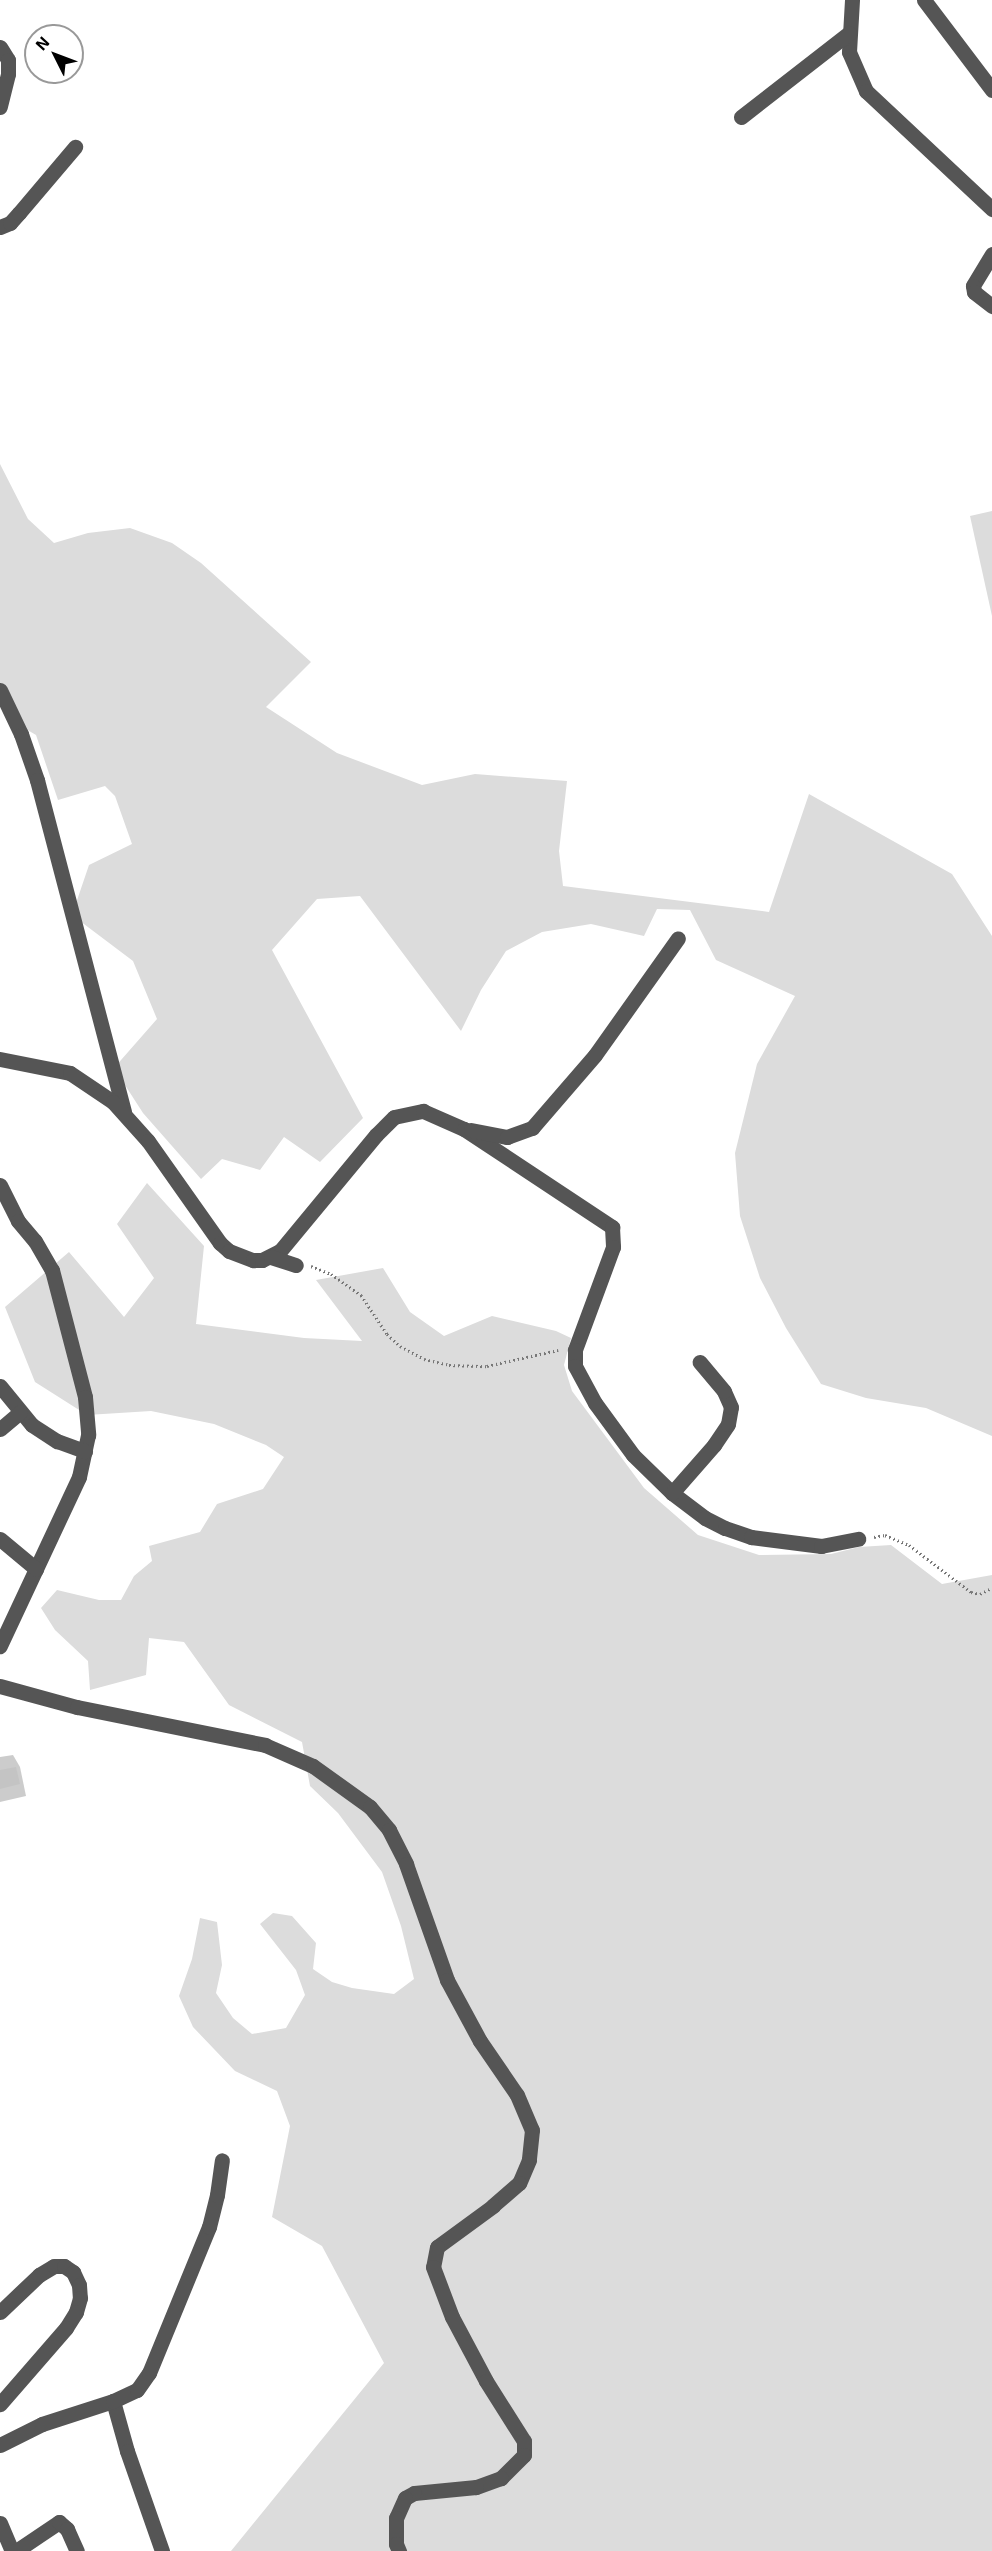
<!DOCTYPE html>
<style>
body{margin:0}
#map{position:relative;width:992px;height:2551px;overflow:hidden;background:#fff;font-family:"Exo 2",sans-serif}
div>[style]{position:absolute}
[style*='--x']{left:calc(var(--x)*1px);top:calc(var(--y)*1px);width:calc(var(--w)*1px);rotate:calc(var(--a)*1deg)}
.green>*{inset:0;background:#dcdcdc}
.shadow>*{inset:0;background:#0003}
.building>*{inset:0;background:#c4c4c4}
.path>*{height:3px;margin-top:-1.5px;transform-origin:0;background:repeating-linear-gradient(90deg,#777 0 1.5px,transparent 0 4.5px)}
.minor>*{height:15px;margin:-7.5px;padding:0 7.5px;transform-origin:7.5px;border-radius:7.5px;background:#555}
span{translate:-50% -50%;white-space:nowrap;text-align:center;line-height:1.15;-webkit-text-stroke:5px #fff;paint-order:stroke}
.north{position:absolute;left:24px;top:24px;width:60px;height:60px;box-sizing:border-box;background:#fff;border:2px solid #999;border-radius:50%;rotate:312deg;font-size:16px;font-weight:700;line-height:24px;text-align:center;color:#000}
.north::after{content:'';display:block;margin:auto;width:21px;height:27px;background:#000;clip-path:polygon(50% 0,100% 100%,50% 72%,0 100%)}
</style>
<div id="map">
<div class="green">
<div style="clip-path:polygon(0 464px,28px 519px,54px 543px,88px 533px,130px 528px,172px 543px,201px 563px,311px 662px,266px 707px,337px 753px,422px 785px,475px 774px,567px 781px,559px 851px,563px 886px,769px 912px,809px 794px,952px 874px,992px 936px,992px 1436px,926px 1408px,866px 1398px,821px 1384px,786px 1328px,760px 1278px,740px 1216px,735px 1153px,757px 1064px,795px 996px,716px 960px,690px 910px,657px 909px,644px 936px,591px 924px,542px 932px,506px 951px,481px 990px,461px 1031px,360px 896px,317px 899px,272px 950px,363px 1118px,320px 1162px,284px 1137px,260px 1170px,222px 1159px,201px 1179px,143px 1113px,114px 1068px,157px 1019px,133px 961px,72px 915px,89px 865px,132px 844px,115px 796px,105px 786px,58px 800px,36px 735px,9px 719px,0 705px)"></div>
<div style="clip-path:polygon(992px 511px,992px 616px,970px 516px)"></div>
<div style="clip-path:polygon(147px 1183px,204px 1246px,196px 1324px,304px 1338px,362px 1341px,316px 1280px,383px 1268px,410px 1312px,444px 1336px,492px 1316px,556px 1331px,571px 1338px,564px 1365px,572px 1391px,644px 1488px,698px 1535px,759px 1555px,831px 1554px,859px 1547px,891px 1545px,942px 1584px,992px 1575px,992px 2551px,231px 2551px,384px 2363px,322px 2246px,272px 2217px,290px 2126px,277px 2091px,235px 2071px,193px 2027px,179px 1996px,192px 1959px,200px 1918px,217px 1922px,222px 1965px,216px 1993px,233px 2018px,252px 2034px,286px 2028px,305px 1995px,296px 1970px,260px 1924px,273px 1913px,292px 1916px,316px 1943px,313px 1969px,332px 1982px,352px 1988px,394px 1994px,414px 1979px,401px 1926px,382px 1872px,338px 1813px,310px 1786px,302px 1742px,229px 1705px,184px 1642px,149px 1638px,146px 1675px,90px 1690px,88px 1661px,55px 1630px,41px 1608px,57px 1590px,99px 1600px,121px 1600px,134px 1576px,152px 1561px,149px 1546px,200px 1532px,217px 1504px,263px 1489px,284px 1457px,266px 1445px,214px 1424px,151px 1411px,87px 1415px,35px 1382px,5px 1307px,69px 1252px,124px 1317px,154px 1278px,117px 1224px)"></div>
</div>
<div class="shadow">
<div style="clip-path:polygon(13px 1755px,20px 1767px,26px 1796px,0 1802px,0 1757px)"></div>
</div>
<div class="building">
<div style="clip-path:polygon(16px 1767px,20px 1784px,0 1789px,0 1770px)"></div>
</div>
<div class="path">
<div style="--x:311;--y:1266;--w:22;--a:22"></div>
<div style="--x:331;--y:1274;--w:37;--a:35"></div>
<div style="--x:361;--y:1295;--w:47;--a:56.3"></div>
<div style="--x:387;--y:1334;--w:18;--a:43"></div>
<div style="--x:400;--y:1346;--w:27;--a:28"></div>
<div style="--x:424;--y:1359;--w:26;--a:13"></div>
<div style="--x:449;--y:1365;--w:38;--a:2"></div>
<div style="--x:487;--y:1366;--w:73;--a:-12.7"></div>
<div style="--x:874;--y:1537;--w:11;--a:-10"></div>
<div style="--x:885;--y:1535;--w:26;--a:23"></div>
<div style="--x:909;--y:1545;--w:78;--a:37.2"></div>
<div style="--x:971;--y:1592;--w:9;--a:13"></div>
<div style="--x:980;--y:1594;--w:13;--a:-27"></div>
</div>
<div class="minor">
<div style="--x:852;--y:0;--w:52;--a:93.3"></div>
<div style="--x:849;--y:52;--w:43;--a:66.4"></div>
<div style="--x:866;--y:91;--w:173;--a:43.1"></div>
<div style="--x:924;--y:0;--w:113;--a:52.9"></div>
<div style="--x:0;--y:47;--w:15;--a:58"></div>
<div style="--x:8;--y:60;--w:14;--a:90"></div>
<div style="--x:8;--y:74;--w:34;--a:104"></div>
<div style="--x:741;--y:117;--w:137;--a:-37.9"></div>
<div style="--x:0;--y:227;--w:11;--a:-22"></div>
<div style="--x:10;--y:223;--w:13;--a:-48"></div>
<div style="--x:19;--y:213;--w:87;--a:-49.7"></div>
<div style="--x:992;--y:254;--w:37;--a:121"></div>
<div style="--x:973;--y:286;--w:6;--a:81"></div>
<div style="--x:974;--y:292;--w:23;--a:38"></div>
<div style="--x:0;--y:690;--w:49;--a:64.5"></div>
<div style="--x:21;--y:734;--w:49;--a:70.8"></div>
<div style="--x:37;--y:780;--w:343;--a:75.3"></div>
<div style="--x:0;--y:1059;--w:71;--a:11.3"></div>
<div style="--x:70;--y:1073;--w:52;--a:34"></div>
<div style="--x:113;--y:1102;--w:52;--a:48.1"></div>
<div style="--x:148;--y:1141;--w:125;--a:54.8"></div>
<div style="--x:220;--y:1243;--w:12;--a:42"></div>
<div style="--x:229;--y:1251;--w:26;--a:21"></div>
<div style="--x:253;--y:1260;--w:9;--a:0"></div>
<div style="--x:262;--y:1260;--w:20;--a:-27"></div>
<div style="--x:280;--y:1251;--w:151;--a:-50.4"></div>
<div style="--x:376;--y:1135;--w:25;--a:-45"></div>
<div style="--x:394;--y:1117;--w:30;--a:-12"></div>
<div style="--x:423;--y:1111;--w:45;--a:23.7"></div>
<div style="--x:464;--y:1129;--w:178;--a:33.5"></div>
<div style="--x:612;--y:1227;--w:20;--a:87"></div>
<div style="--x:613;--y:1247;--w:110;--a:110.3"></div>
<div style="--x:575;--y:1350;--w:16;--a:90"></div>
<div style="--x:575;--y:1366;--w:42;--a:61.6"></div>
<div style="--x:595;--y:1403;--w:64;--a:53.8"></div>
<div style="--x:633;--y:1455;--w:54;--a:44.3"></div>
<div style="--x:672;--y:1493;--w:41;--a:37.1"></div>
<div style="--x:705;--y:1518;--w:22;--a:27"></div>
<div style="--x:725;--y:1528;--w:28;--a:19"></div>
<div style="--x:751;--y:1537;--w:71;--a:7.3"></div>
<div style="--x:821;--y:1546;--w:38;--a:-11"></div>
<div style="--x:471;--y:1130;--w:37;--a:11"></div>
<div style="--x:507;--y:1137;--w:27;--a:-20"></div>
<div style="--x:532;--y:1128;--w:96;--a:-49.2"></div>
<div style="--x:595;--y:1055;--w:143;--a:-54.6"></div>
<div style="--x:0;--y:1185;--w:40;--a:63.4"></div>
<div style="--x:18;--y:1221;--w:26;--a:50"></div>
<div style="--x:35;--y:1241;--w:34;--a:60"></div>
<div style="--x:52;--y:1270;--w:131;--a:75.4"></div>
<div style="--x:85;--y:1397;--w:38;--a:85"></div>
<div style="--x:88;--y:1435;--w:43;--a:102.1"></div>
<div style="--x:79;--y:1477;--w:187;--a:115.1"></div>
<div style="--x:271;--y:1257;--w:26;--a:18"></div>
<div style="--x:0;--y:1386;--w:50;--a:50.6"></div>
<div style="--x:32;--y:1425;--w:30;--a:33"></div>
<div style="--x:57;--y:1441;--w:30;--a:20"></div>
<div style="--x:0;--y:1429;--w:26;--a:-40"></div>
<div style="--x:672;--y:1493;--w:64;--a:-48.8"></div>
<div style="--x:714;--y:1445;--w:25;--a:-56"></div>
<div style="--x:728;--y:1424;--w:17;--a:-80"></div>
<div style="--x:731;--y:1407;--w:17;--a:-114"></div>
<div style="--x:724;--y:1391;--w:38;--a:-130"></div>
<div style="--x:0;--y:1539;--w:47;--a:39.8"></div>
<div style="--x:0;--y:1686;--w:80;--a:15.3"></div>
<div style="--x:77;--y:1707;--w:192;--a:11.4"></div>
<div style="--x:265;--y:1745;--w:52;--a:23.6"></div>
<div style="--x:313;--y:1766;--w:70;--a:35.7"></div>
<div style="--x:370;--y:1807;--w:30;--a:50"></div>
<div style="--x:389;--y:1830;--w:38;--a:63"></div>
<div style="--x:406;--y:1864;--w:123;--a:70.5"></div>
<div style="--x:447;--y:1980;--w:69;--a:61.6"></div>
<div style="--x:480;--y:2041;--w:65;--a:55.6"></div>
<div style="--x:517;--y:2095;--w:38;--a:67"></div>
<div style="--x:532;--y:2130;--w:30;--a:96"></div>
<div style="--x:529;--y:2160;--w:25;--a:113"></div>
<div style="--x:519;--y:2183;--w:35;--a:139"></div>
<div style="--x:493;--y:2206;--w:69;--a:143.8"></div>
<div style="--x:437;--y:2247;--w:20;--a:101"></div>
<div style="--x:433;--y:2267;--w:53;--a:69.2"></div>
<div style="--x:452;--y:2317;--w:72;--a:62"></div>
<div style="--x:486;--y:2381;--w:71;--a:57.7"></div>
<div style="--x:524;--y:2441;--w:14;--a:90"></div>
<div style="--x:524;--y:2455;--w:33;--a:135"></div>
<div style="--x:501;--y:2478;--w:27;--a:160"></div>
<div style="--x:476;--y:2487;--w:62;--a:174.5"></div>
<div style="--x:414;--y:2493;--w:10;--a:151"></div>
<div style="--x:405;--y:2498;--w:22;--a:114"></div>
<div style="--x:396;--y:2518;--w:26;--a:90"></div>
<div style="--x:396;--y:2544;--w:8;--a:67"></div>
<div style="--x:0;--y:2312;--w:54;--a:-43.5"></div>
<div style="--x:39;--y:2275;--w:17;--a:-31"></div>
<div style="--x:54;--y:2266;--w:10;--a:0"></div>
<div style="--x:64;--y:2266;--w:11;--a:34"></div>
<div style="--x:73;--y:2272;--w:14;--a:65"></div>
<div style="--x:79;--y:2285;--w:13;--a:86"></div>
<div style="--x:80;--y:2298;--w:15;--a:106"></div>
<div style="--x:76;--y:2312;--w:19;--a:122"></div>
<div style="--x:66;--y:2328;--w:101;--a:131"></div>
<div style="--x:113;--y:2401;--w:52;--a:74.4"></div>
<div style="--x:127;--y:2451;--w:106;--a:70.7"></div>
<div style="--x:0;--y:2445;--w:47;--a:-26.6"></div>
<div style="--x:42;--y:2424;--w:75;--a:-17.9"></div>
<div style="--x:113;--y:2401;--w:26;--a:-25"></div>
<div style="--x:137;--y:2390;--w:21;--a:-55"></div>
<div style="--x:149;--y:2373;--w:158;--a:-67.7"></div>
<div style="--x:209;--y:2227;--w:33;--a:-76"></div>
<div style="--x:217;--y:2195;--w:35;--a:-82"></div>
<div style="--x:0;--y:2523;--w:30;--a:67"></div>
<div style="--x:16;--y:2551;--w:52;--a:-34"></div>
<div style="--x:59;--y:2522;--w:11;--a:41"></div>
<div style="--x:67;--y:2529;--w:24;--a:66"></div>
</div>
<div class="north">N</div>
</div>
